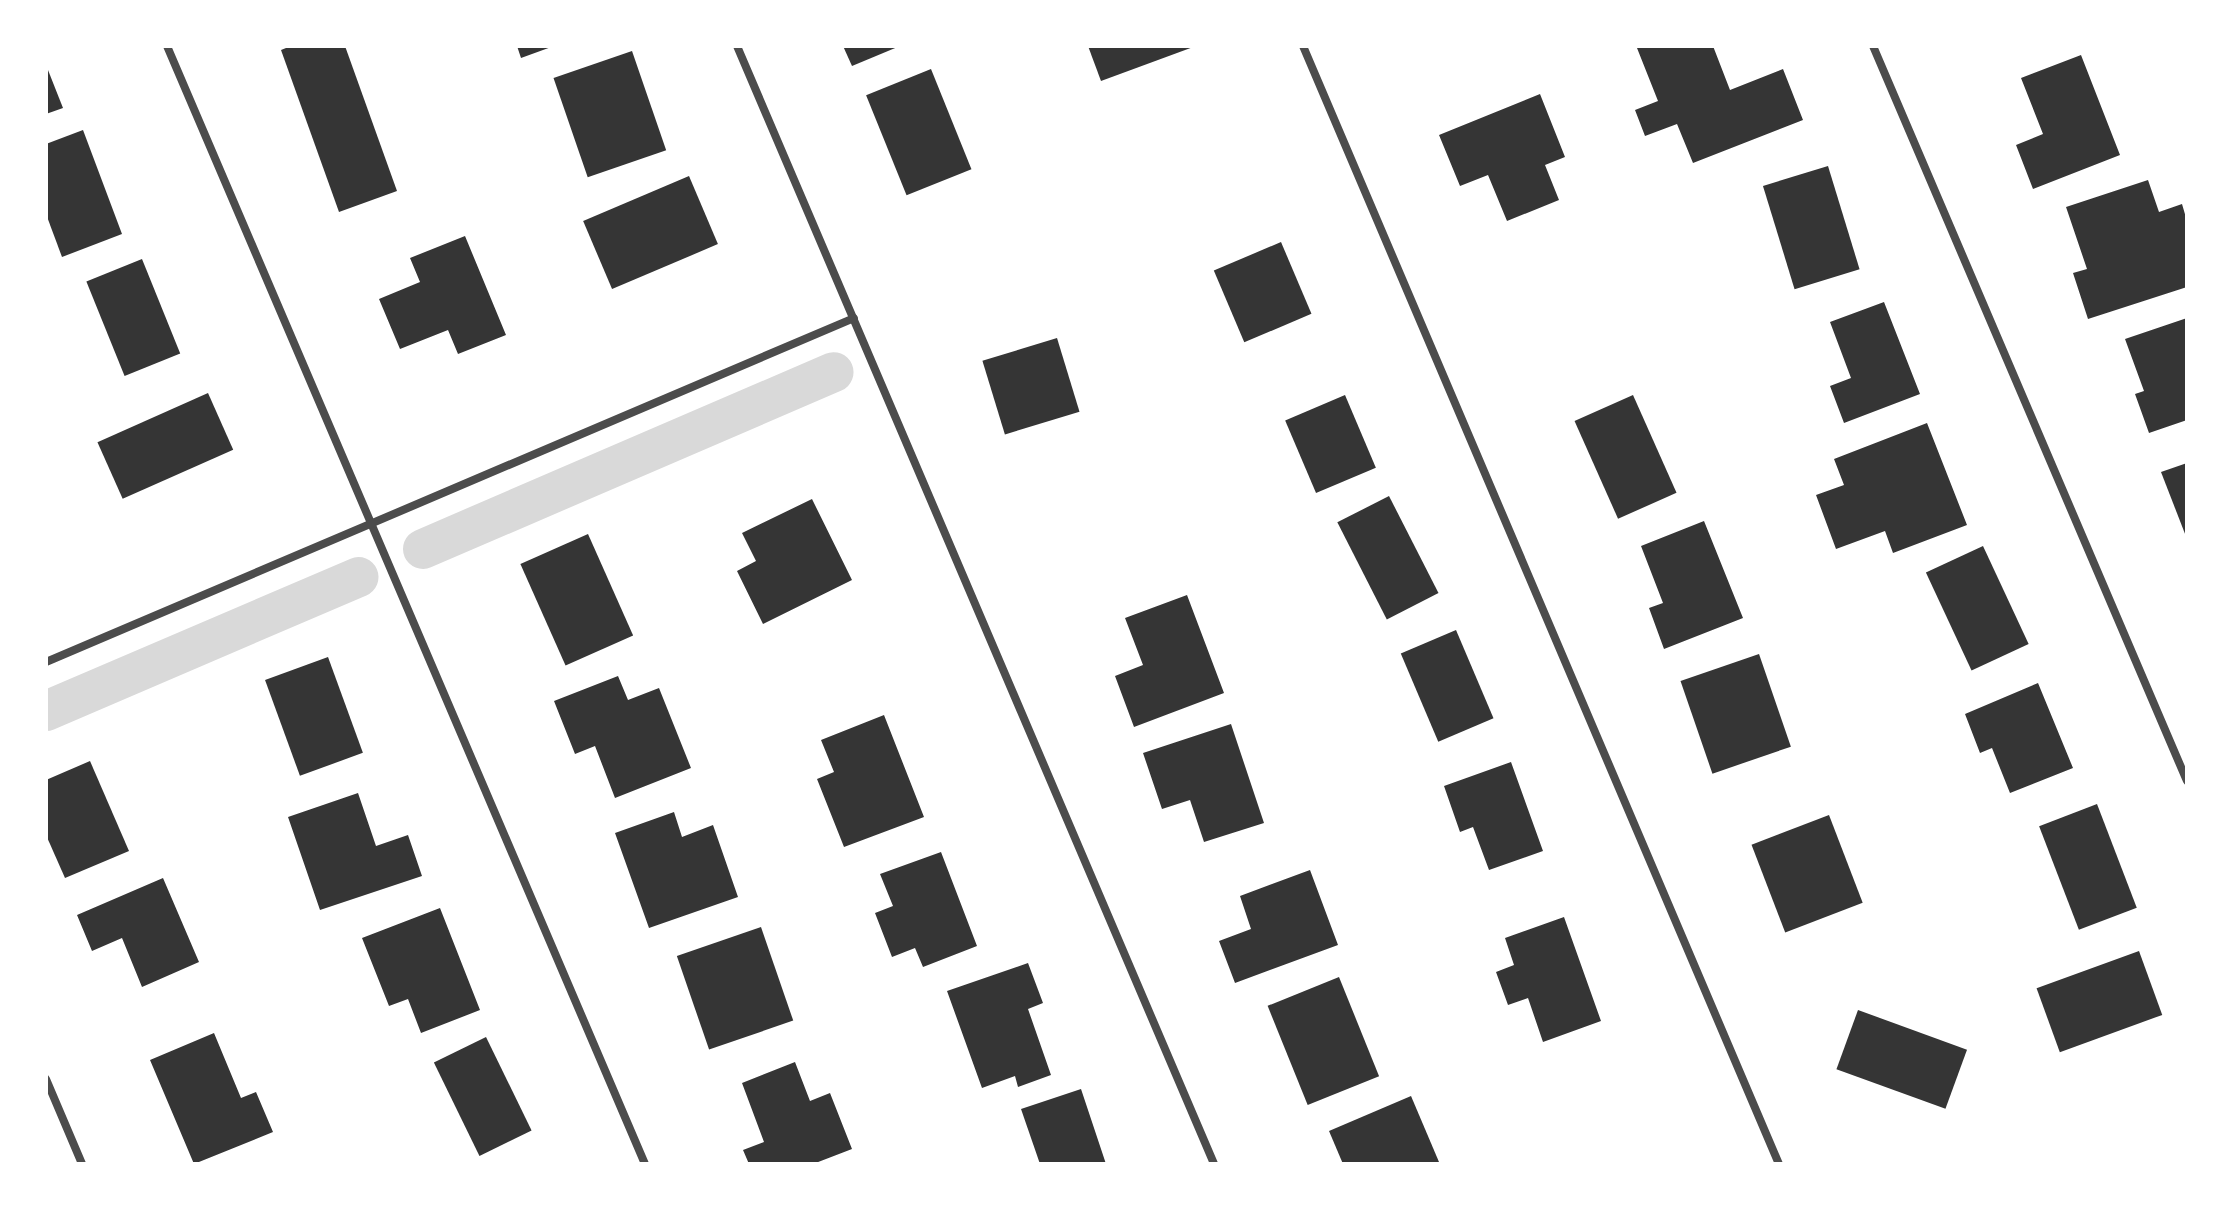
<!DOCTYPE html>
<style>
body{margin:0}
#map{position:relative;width:2233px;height:1210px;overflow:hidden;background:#fff;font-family:"Fira Sans Condensed",sans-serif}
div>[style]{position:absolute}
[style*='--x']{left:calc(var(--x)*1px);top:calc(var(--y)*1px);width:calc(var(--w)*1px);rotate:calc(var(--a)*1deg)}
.canal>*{height:40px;margin:-20px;padding:0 20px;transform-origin:20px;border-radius:20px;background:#d9d9d9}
.building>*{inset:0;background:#353535;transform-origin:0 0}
.minor>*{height:8px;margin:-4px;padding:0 4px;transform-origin:4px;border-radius:4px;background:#4c4c4c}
span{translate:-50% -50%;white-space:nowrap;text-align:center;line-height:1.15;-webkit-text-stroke:8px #fff;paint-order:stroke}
.frame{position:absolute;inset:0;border:48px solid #fff;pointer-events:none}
</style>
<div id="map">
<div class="canal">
<div style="--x:423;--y:549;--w:447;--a:-23.3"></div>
<div style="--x:46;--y:711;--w:340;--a:-23.2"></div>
</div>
<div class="building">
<div style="clip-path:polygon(291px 46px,345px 46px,397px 191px,339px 212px,281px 50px)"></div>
<div style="clip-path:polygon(517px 46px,554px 46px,521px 58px)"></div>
<div style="clip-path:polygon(843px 46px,900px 46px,852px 66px)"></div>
<div style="clip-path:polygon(1088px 46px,1196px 46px,1101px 81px)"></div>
<div style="clip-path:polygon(1713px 46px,1730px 90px,1783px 69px,1803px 120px,1693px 163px,1677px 124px,1645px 136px,1635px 110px,1658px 101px,1637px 48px)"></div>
<div style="left:632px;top:51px;width:105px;height:83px;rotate:71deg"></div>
<div style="clip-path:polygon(2081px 55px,2120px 155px,2033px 189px,2016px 145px,2043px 134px,2021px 78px)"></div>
<div style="clip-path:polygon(46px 65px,63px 108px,46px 114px)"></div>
<div style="left:931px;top:69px;width:108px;height:70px;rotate:68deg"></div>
<div style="clip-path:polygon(1540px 94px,1565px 157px,1545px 165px,1559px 200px,1507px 221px,1488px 175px,1460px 186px,1439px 135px)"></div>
<div style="clip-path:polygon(83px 130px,122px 234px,62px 257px,46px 214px,46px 144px)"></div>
<div style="left:1828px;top:166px;width:108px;height:68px;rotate:73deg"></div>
<div style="left:689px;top:176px;width:74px;height:115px;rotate:67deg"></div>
<div style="clip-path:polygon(2148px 180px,2159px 212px,2182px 204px,2187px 221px,2187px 287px,2088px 319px,2073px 273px,2087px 269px,2066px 207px)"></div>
<div style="clip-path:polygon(465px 236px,506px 335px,458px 354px,448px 330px,400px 349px,379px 299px,420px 282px,410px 258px)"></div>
<div style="left:1281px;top:242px;width:78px;height:73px;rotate:67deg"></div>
<div style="left:142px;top:259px;width:102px;height:60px;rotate:68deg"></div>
<div style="clip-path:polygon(1884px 302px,1920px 394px,1844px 423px,1830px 386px,1851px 378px,1830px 322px)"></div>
<div style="clip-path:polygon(2187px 318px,2187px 420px,2149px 433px,2135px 394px,2144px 391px,2125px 339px)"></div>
<div style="left:1057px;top:338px;width:77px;height:78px;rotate:73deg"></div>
<div style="left:208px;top:393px;width:62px;height:121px;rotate:66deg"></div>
<div style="left:1345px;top:395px;width:79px;height:65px;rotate:67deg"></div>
<div style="left:1633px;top:395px;width:107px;height:64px;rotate:66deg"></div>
<div style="clip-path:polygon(1927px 423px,1967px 525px,1893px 553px,1885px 531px,1836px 549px,1816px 495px,1844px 485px,1834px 459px)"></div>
<div style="clip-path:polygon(2187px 463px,2187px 539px,2161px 472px)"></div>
<div style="left:1389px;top:496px;width:109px;height:58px;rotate:63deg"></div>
<div style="clip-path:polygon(812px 499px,852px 580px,763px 624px,737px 571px,756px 561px,742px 533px)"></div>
<div style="clip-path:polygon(1704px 521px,1743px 618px,1664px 649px,1649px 608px,1663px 603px,1641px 546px)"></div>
<div style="left:588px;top:534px;width:111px;height:74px;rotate:66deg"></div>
<div style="left:1983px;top:546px;width:108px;height:63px;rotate:65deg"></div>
<div style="clip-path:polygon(1187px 595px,1224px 693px,1134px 727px,1115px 676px,1143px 665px,1125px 618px)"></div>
<div style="left:1456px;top:630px;width:96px;height:60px;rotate:67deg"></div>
<div style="left:1759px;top:654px;width:98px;height:83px;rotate:71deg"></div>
<div style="left:328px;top:657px;width:102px;height:67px;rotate:70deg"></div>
<div style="clip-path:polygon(618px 676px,628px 700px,659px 688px,691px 768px,615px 798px,595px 746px,575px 754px,554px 701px)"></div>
<div style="clip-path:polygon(2038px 683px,2073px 768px,2010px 793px,1992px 748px,1980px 753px,1965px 714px)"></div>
<div style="clip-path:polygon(884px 715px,924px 817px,844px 847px,817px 779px,834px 772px,821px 740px)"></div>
<div style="clip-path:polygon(1231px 724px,1264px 823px,1204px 842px,1190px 800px,1162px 809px,1143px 753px)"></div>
<div style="clip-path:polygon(90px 761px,129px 851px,65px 878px,46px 835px,46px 780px)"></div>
<div style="clip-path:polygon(1511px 762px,1543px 851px,1489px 870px,1473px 827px,1460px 832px,1444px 786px)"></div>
<div style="clip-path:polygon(358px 793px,376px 846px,408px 835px,422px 876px,320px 910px,288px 817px)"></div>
<div style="left:2097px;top:804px;width:111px;height:62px;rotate:69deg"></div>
<div style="clip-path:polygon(674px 812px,682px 837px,713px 825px,738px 897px,649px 928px,615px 833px)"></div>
<div style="left:1829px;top:815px;width:94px;height:83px;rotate:69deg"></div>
<div style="clip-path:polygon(941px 852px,977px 946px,923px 967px,915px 948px,892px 957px,875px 913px,893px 906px,880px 874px)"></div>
<div style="clip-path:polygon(1310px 870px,1338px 945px,1235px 983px,1219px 941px,1251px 929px,1240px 896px)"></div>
<div style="clip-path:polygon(163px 878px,199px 962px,142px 987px,122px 938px,92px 951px,77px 915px)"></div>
<div style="clip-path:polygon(440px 908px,480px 1010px,421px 1033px,408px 999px,389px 1006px,362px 938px)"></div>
<div style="clip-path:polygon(1564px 917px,1601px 1021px,1543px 1042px,1528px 998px,1508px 1005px,1496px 972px,1514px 965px,1505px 938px)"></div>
<div style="left:761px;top:927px;width:99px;height:89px;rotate:71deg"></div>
<div style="left:2139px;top:951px;width:68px;height:109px;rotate:70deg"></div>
<div style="clip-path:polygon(1028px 963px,1043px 1003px,1028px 1009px,1051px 1075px,1018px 1087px,1015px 1076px,982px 1088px,947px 991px)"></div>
<div style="left:1339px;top:977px;width:107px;height:77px;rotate:68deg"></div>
<div style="left:1858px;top:1010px;width:116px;height:63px;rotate:20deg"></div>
<div style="clip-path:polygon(214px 1033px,241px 1098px,256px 1092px,273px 1132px,194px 1164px,150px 1060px)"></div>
<div style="left:486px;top:1037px;width:104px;height:58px;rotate:64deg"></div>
<div style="clip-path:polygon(795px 1062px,810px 1101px,830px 1093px,852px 1149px,813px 1164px,749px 1164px,743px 1150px,764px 1142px,742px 1083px)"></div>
<div style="clip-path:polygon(1081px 1089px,1106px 1164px,1040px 1164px,1021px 1109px)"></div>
<div style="clip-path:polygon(1411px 1096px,1439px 1162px,1343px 1164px,1329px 1131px)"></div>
</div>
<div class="minor">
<div style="--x:167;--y:46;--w:1216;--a:66.85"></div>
<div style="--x:737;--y:46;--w:1216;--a:66.89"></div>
<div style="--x:1303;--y:46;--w:1215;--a:66.94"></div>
<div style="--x:1873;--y:46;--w:799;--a:66.87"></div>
<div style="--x:46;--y:662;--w:878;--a:-23.06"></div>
<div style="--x:46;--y:1079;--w:92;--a:67"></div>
</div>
<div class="frame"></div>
</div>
